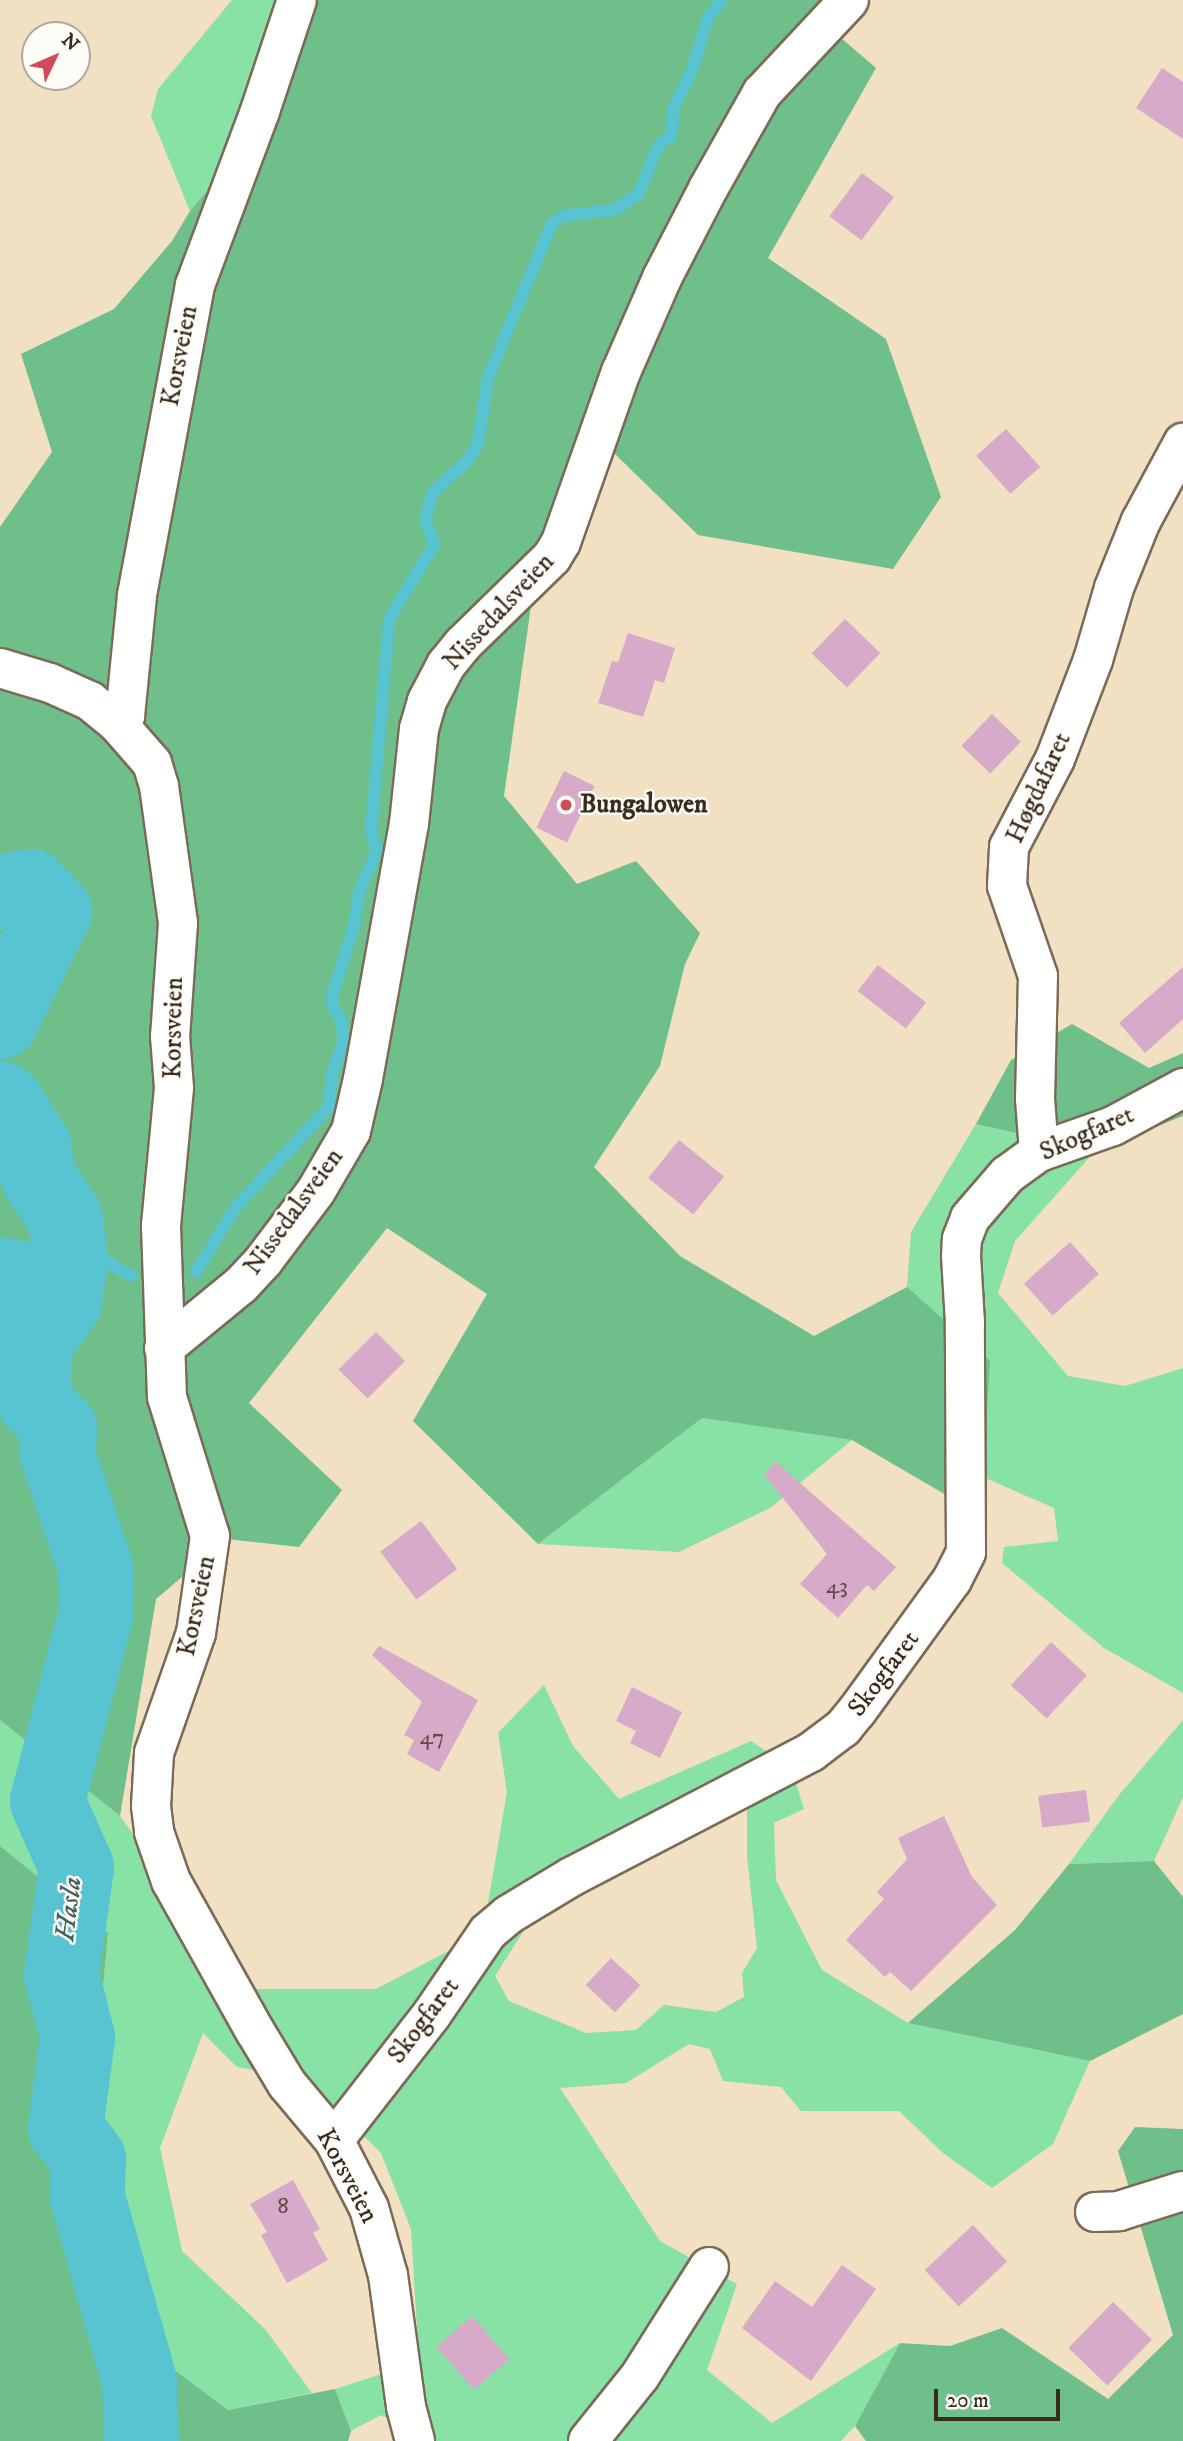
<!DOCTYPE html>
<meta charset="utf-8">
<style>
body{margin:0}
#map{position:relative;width:1183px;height:2441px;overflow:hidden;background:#f2e0c3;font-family:"IM FELL DW Pica",serif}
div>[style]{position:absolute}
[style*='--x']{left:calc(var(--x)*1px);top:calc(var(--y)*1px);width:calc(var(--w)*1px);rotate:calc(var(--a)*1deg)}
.green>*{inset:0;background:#88e1a5}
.forest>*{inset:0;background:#6ebf8a}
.stream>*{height:12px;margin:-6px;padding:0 6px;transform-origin:6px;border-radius:6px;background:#58c4d1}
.river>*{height:75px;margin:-37.5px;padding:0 37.5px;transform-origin:37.5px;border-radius:37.5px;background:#58c4d1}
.building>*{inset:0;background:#d6aac8;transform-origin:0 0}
.roads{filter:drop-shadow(2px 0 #7b6a58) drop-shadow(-2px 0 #7b6a58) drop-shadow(0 2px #7b6a58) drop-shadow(0 -2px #7b6a58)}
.minor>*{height:38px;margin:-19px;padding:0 19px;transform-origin:19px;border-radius:19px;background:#fff}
.dots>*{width:19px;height:19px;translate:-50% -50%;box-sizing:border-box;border:4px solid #fdfcf7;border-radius:50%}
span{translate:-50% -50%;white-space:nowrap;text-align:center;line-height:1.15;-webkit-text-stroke:5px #fdfcf7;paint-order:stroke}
.number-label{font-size:23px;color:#624a48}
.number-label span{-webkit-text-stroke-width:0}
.street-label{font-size:26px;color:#3b2a1e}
.poi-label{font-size:26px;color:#3b2a1e;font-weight:700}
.left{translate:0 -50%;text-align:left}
.water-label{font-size:28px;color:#45605d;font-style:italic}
.north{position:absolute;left:21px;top:21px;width:70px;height:70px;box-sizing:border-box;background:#fdfcf7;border:2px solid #afa8a0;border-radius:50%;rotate:46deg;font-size:19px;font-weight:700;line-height:28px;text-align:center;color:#3b2a1e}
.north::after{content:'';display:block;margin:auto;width:24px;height:32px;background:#d1495b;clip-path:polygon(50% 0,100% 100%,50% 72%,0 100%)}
.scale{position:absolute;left:934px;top:2389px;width:126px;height:32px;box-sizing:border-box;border:4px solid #3b2a1e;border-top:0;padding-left:9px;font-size:21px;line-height:24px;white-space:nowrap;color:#3b2a1e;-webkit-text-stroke:5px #fdfcf7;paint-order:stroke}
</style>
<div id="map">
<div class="green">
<div style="clip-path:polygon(232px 0,301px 0,285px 99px,190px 211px,151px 116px,158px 89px)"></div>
<div style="clip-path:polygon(976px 1124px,1095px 1151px,1015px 1241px,998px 1293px,1068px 1376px,1125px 1386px,1183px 1368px,1183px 1693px,1104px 1648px,1002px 1563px,1004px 1547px,1058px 1541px,1054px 1508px,983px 1477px,907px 1287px,911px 1232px)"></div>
<div style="clip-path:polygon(702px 1418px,852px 1440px,770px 1508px,679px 1552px,538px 1544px)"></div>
<div style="clip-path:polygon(evenodd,544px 1685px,573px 1746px,619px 1799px,751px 1741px,772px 1755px,794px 1777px,804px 1809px,774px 1823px,776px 1880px,822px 1970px,908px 2023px,1090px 2061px,1053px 2144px,992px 2188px,943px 2153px,899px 2111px,801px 2111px,781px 2087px,723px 2081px,710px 2049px,689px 2044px,626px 2083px,560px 2088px,660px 2241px,737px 2284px,707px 2370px,772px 2423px,900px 2343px,855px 2426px,841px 2441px,431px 2441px,381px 2415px,351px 2431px,335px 2389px,419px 2362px,411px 2229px,381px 2153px,307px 2080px,237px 2067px,203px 2033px,160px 2148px,182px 2251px,265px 2329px,312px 2393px,228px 2410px,136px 2341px,58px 2197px,100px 2021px,108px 1933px,0 1846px,0 1720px,120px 1816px,246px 1989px,376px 1989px,456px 1947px,487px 1909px,507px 1792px,498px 1733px,544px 1685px,747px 1797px,747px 1856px,757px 1948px,742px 1973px,744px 1997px,716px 2012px,664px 2005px,636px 2030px,586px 2033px,509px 2001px,495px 1976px,567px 1862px,747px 1797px)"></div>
<div style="clip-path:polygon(1183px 1720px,1183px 1797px,1154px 1861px,1069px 1864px,1119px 1795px)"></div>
</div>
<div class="forest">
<div style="clip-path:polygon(301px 0,828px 0,812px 13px,876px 68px,768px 258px,886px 339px,941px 497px,893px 569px,698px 535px,615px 454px,532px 599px,504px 796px,577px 884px,636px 861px,700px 933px,685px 964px,660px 1066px,594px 1167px,680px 1256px,814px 1336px,907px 1287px,990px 1361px,983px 1477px,946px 1495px,852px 1440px,702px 1418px,538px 1544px,413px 1421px,487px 1294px,387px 1228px,249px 1403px,342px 1490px,299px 1547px,227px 1539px,156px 1599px,120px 1816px,0 1720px,0 527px,52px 452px,21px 354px,114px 309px,172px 241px,190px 211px,285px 99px)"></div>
<div style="clip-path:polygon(1072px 1024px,1149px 1068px,1183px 1053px,1183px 1116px,1095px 1151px,976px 1124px,1011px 1060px)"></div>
<div style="clip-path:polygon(0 1846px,108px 1933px,100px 2021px,58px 2197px,136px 2341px,228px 2410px,335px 2389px,351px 2431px,348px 2441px,0 2441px)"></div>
<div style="clip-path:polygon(1154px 1861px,1183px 1897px,1183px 2014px,1090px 2061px,908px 2023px,1015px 1930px,1069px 1864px)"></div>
<div style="clip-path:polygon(1135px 2127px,1183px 2129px,1183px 2441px,866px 2441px,855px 2426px,900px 2343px,950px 2346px,1002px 2328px,1108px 2399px,1173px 2335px,1118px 2151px)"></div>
</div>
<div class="stream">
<div style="--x:70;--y:1258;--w:22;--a:-10"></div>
<div style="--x:92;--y:1254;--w:45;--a:29.4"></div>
<div style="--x:196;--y:1272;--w:76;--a:-58.4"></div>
<div style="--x:236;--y:1207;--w:137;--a:-47.1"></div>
<div style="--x:329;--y:1107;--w:33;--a:-85"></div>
<div style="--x:332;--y:1074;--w:34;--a:-71"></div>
<div style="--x:343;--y:1042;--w:19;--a:-93"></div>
<div style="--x:342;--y:1023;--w:19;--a:-118"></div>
<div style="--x:333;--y:1006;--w:10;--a:-96"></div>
<div style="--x:332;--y:996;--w:73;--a:-72.6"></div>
<div style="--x:354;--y:926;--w:36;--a:-81"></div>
<div style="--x:360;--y:890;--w:43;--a:-67"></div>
<div style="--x:377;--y:850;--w:20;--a:-108"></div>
<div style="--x:371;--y:831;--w:213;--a:-85.1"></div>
<div style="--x:389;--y:619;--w:87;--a:-58.7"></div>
<div style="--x:434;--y:545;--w:28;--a:-108"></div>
<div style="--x:425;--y:518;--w:27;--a:-73"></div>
<div style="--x:433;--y:492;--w:47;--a:-42.4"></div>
<div style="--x:468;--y:460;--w:20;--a:-60"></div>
<div style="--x:478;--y:443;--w:66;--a:-81.3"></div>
<div style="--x:488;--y:378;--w:165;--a:-67.6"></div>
<div style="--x:551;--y:225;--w:15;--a:-37"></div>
<div style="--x:563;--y:216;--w:51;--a:-6.7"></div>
<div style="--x:614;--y:210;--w:30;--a:-34"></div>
<div style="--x:639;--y:193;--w:51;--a:-68"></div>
<div style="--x:658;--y:146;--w:16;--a:-38"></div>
<div style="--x:671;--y:136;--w:29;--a:-84"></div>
<div style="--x:674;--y:107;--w:41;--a:-64.1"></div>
<div style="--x:692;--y:70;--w:55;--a:-73.2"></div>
<div style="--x:708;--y:17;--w:22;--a:-51"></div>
</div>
<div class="river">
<div style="--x:0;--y:892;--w:31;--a:-11"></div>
<div style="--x:30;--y:886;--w:35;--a:46"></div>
<div style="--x:54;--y:911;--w:123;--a:116.1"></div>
<div style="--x:0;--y:1098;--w:7;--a:34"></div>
<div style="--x:6;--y:1102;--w:51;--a:57.9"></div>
<div style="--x:33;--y:1145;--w:30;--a:82"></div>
<div style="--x:37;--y:1175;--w:51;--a:56.9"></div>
<div style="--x:65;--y:1218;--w:40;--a:82.9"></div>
<div style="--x:70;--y:1258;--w:44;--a:97.8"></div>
<div style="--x:64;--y:1302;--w:52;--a:125.5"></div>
<div style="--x:34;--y:1344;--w:56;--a:90"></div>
<div style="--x:34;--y:1400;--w:38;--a:48"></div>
<div style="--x:59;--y:1428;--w:22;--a:98"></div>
<div style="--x:56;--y:1450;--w:124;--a:71.7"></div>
<div style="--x:95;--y:1568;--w:43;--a:88.7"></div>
<div style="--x:96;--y:1611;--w:196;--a:104.5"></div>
<div style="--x:47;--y:1801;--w:72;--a:66.3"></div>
<div style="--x:76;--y:1867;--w:108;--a:98"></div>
<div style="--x:61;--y:1974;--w:65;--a:75.7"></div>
<div style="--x:77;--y:2037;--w:92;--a:97.5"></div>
<div style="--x:65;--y:2128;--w:39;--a:53"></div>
<div style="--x:88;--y:2159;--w:38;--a:92"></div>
<div style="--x:87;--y:2197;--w:191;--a:74.2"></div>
<div style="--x:139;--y:2381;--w:60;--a:88.1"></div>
<div style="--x:0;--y:1275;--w:13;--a:4"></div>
<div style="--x:13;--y:1276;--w:22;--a:58"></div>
<div style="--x:25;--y:1295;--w:50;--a:79.6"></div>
</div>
<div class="building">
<div style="clip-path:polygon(1162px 68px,1183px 82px,1183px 139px,1136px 108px)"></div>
<div style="left:862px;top:173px;width:40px;height:54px;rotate:37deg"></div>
<div style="left:1006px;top:429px;width:51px;height:40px;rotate:48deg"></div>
<div style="left:845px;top:619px;width:49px;height:48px;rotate:44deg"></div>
<div style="clip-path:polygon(628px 633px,675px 648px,664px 683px,655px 680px,643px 717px,598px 703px,612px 661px,618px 662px)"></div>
<div style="left:992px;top:714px;width:40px;height:44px;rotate:44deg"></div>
<div style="left:564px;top:771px;width:34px;height:63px;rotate:26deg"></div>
<div style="left:878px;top:965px;width:61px;height:33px;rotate:38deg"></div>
<div style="clip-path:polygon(1183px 967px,1183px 1019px,1145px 1053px,1119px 1023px)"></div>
<div style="left:679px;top:1140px;width:58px;height:49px;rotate:39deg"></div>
<div style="left:1070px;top:1242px;width:43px;height:62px;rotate:48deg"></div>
<div style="left:376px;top:1332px;width:41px;height:53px;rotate:45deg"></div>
<div style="clip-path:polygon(776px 1462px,896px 1567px,874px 1591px,867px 1585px,838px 1618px,800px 1584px,827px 1554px,764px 1474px)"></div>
<div style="left:421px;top:1521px;width:60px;height:51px;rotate:53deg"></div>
<div style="left:1051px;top:1642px;width:49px;height:59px;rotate:43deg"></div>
<div style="clip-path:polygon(379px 1646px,478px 1700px,439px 1772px,407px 1754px,414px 1740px,404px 1735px,422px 1702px,372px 1655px)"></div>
<div style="clip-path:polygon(632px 1687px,682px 1712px,660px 1758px,630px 1743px,636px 1731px,616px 1721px)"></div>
<div style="left:1086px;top:1790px;width:32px;height:48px;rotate:83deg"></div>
<div style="clip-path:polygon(944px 1816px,972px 1877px,997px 1905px,911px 1991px,890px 1972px,885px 1977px,846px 1940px,884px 1899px,877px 1892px,907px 1859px,898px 1838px)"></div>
<div style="left:611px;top:1958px;width:40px;height:37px;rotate:43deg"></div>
<div style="clip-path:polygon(293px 2180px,320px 2229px,313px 2233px,328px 2260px,287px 2283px,261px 2235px,267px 2232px,250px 2204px)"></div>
<div style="left:973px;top:2225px;width:50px;height:66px;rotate:47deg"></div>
<div style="clip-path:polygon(842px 2265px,876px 2289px,811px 2381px,742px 2328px,775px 2281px,812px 2307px)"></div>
<div style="left:1113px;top:2302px;width:54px;height:64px;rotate:44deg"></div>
<div style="left:472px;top:2316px;width:57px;height:47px;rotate:49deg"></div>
</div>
<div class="roads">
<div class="minor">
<div style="--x:0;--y:668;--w:52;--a:16.7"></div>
<div style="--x:50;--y:683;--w:44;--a:24.2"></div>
<div style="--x:90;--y:701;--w:36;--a:39"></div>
<div style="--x:118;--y:724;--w:52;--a:48.9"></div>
<div style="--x:152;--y:763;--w:24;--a:73"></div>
<div style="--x:159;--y:786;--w:138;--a:82.1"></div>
<div style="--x:178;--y:923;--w:113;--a:94"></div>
<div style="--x:170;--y:1036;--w:52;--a:85.6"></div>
<div style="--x:174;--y:1088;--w:139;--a:95.4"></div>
<div style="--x:161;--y:1226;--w:171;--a:88"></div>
<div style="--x:167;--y:1397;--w:145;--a:72.8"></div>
<div style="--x:210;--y:1536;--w:98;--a:98.2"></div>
<div style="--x:196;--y:1633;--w:127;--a:109.3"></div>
<div style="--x:154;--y:1753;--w:53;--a:93.2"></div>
<div style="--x:151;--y:1806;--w:26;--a:83"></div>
<div style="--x:154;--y:1832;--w:52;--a:70.9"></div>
<div style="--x:171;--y:1881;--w:172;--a:60.8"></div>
<div style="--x:255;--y:2031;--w:62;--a:58.9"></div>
<div style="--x:287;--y:2084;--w:73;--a:50"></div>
<div style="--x:334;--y:2140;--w:76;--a:62.8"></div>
<div style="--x:369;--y:2208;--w:70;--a:74.2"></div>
<div style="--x:388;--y:2275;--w:133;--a:82.2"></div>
<div style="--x:406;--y:2407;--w:35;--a:75"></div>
<div style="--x:118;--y:724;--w:11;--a:-49"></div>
<div style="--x:125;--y:716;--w:122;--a:-84.3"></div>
<div style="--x:137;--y:595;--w:315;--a:-79.4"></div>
<div style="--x:195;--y:285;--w:186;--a:-69.5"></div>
<div style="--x:260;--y:111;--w:117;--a:-71.6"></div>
<div style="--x:1039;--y:1152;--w:53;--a:-94.3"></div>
<div style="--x:1035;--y:1099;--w:123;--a:-88.6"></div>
<div style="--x:1038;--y:976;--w:95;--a:-109"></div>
<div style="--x:1007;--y:886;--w:39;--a:-87"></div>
<div style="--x:1009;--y:847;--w:99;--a:-62.4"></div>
<div style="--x:1055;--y:759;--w:106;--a:-69"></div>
<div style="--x:1093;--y:660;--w:75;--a:-73.7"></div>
<div style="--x:1114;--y:588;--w:72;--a:-68.1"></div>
<div style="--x:1141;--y:521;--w:89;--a:-61.7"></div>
<div style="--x:164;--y:1348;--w:99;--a:-39.3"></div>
<div style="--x:241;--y:1285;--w:34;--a:-47"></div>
<div style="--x:264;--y:1260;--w:86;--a:-53"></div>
<div style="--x:316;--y:1191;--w:69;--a:-59.7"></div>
<div style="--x:351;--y:1131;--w:53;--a:-77"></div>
<div style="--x:363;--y:1079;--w:259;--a:-79.8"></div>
<div style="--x:409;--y:824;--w:96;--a:-84"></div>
<div style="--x:419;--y:729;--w:29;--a:-74"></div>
<div style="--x:427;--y:701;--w:41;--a:-62.2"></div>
<div style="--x:446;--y:665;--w:27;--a:-51"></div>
<div style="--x:463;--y:644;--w:124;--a:-44.3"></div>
<div style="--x:552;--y:557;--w:17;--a:-59"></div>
<div style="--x:561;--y:542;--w:180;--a:-70.6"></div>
<div style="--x:621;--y:372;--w:103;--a:-66.4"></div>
<div style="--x:662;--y:278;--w:102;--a:-62.7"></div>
<div style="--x:709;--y:187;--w:108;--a:-60.6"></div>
<div style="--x:762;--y:93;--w:127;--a:-46.9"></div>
<div style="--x:334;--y:2140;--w:160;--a:-52.1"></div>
<div style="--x:432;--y:2014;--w:99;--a:-55.7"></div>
<div style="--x:488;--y:1932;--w:26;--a:-40"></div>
<div style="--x:508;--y:1915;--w:74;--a:-31.1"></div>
<div style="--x:571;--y:1877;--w:271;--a:-27.5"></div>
<div style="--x:811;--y:1752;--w:40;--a:-37"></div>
<div style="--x:843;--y:1728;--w:22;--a:-51"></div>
<div style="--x:857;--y:1711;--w:162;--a:-54.1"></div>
<div style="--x:952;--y:1580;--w:31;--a:-63"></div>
<div style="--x:966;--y:1552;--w:229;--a:-90.3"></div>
<div style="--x:965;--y:1323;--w:67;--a:-93.4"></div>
<div style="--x:961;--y:1256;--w:17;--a:-87"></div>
<div style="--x:962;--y:1239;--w:22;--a:-69"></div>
<div style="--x:970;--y:1218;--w:57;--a:-49.3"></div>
<div style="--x:1007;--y:1175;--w:39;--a:-36"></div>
<div style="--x:1039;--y:1152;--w:78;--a:-19.4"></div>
<div style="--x:1113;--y:1126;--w:80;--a:-28.5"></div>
<div style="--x:1095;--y:2212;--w:24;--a:-2"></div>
<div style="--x:1119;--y:2211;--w:67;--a:-17.4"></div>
<div style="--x:588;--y:2441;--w:83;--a:-51.3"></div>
<div style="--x:640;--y:2376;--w:129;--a:-57.7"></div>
</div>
</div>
<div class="dots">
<div style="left:566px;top:805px;background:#d1495b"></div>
</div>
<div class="number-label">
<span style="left:837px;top:1587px">43</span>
<span style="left:432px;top:1738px">47</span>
<span style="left:283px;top:2207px">8</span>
</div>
<div class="street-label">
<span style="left:180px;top:356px;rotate:-79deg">Korsveien</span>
<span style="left:499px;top:612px;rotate:-47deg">Nissedalsveien</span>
<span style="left:1039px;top:788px;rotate:-65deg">Høgdafaret</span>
<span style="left:174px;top:1028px;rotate:-89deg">Korsveien</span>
<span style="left:1087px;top:1134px;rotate:-24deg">Skogfaret</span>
<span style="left:294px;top:1212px;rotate:-54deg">Nissedalsveien</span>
<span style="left:197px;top:1606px;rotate:-78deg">Korsveien</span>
<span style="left:884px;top:1674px;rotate:-53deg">Skogfaret</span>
<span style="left:424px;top:2021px;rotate:-53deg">Skogfaret</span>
<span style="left:347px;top:2176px;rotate:62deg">Korsveien</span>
</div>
<div class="poi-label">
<span class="left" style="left:580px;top:805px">Bungalowen</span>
</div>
<div class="water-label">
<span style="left:69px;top:1909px;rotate:-83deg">Hasla</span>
</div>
<div class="north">N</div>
<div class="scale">20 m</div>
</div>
